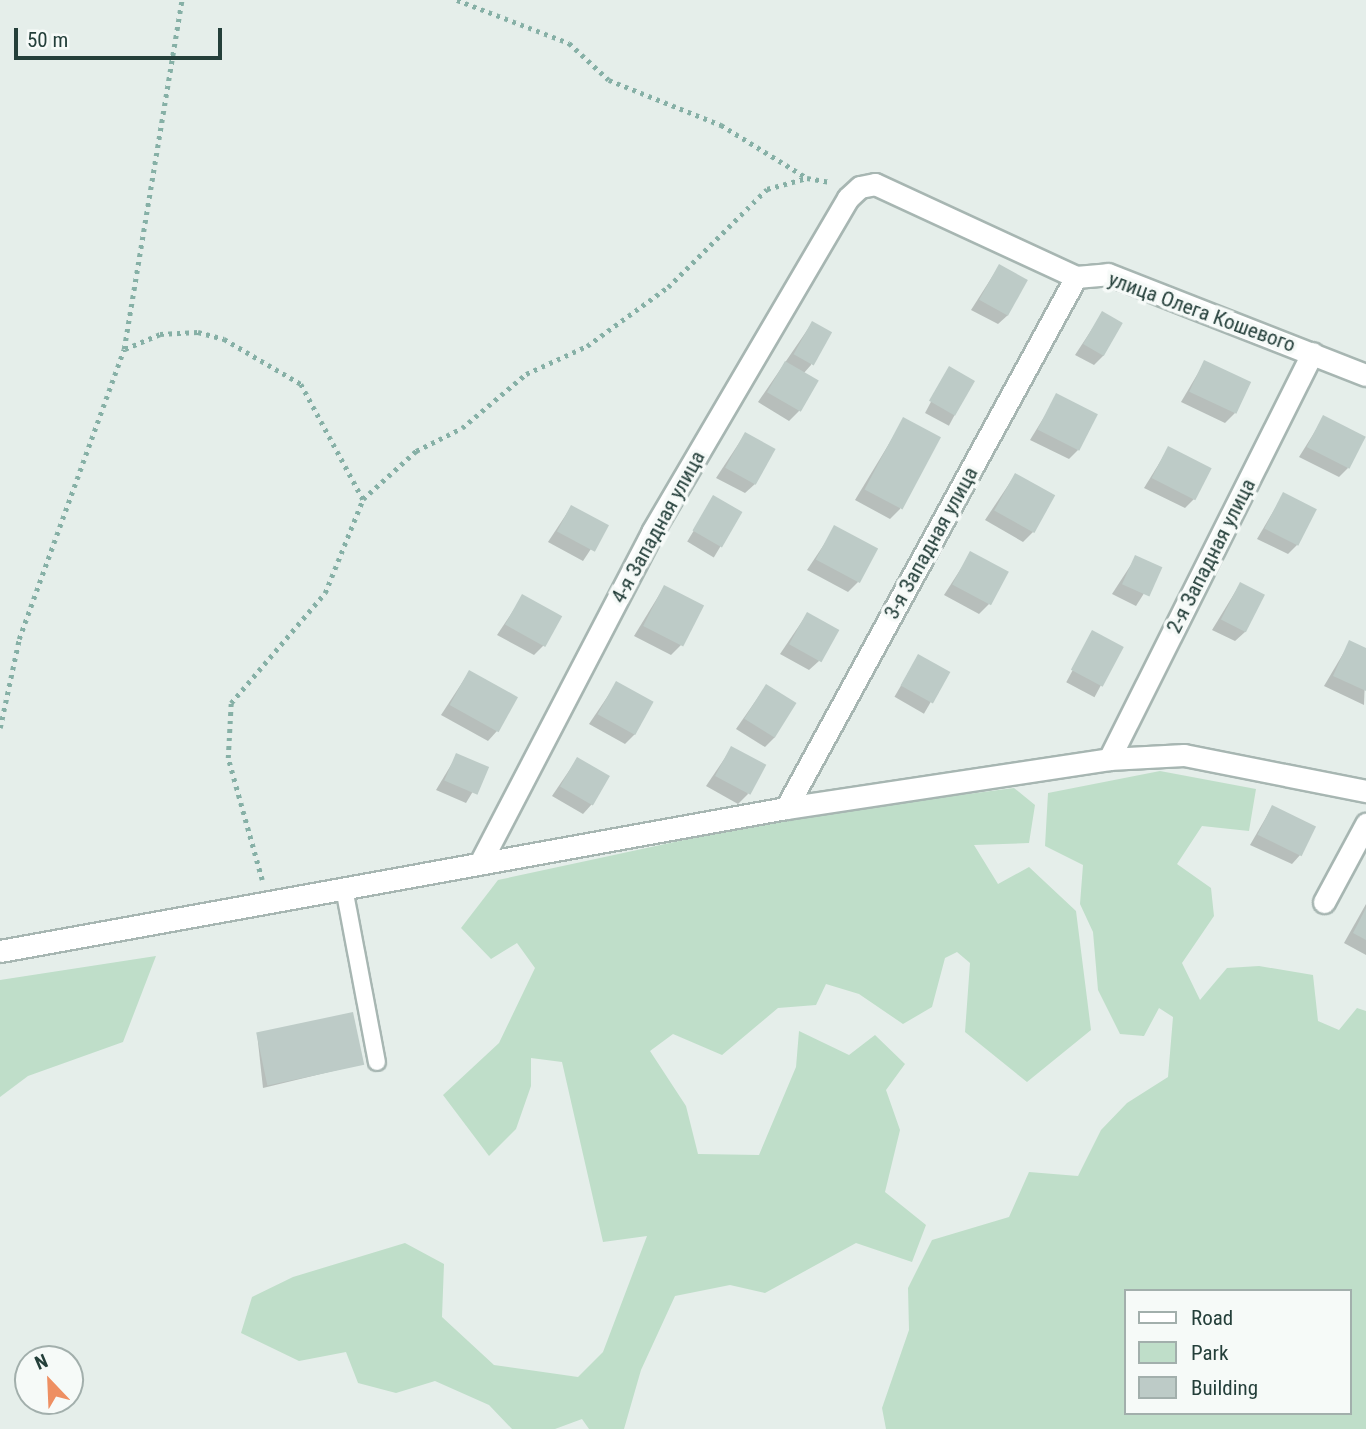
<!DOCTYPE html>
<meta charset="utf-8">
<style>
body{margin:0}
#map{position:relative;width:1366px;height:1429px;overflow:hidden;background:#e5eeea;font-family:"Roboto Condensed",sans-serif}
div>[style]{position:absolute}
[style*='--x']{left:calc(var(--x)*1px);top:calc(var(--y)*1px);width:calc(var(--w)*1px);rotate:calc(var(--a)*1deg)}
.green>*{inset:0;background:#bfdec9}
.shadow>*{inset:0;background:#0003;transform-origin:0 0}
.building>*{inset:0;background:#bdcbc7;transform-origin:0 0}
.path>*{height:4.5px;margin-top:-2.25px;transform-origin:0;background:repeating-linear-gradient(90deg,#86b0a6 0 3.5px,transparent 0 8.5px)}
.roads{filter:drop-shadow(2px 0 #a7b6b2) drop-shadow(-2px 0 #a7b6b2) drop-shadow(0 2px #a7b6b2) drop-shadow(0 -2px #a7b6b2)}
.service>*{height:16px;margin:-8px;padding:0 8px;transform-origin:8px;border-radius:8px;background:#fff}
.minor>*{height:21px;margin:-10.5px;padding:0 10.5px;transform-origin:10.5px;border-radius:10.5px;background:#fff}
span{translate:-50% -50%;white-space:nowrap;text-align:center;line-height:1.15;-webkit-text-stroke:7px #f6faf8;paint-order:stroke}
.street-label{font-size:21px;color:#243f3a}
.legend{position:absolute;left:1124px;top:1289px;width:228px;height:126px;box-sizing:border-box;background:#f6faf8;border:2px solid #a2afac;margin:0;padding:9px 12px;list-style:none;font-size:21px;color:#243f3a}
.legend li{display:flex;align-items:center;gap:14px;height:35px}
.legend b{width:35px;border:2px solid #a2afac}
.north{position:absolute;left:14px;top:1345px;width:70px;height:70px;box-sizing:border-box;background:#f6faf8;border:2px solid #a2afac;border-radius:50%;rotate:337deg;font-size:19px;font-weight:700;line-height:28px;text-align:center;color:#243f3a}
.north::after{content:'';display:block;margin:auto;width:24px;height:32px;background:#ee8f62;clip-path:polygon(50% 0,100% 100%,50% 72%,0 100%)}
.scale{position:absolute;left:14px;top:28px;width:208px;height:32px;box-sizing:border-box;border:4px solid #243f3a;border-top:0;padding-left:9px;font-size:21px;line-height:24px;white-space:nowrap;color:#243f3a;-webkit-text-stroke:5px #f6faf8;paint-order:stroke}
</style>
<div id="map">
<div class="green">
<div style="clip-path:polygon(evenodd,1160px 771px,1256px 789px,1249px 831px,1202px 826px,1177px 864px,1211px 888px,1214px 916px,1182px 963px,1200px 1000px,1227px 968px,1259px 966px,1313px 975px,1318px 1021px,1339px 1030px,1357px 1008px,1366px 1011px,1366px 1429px,886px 1429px,882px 1408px,909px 1330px,908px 1288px,932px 1240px,1009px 1217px,1029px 1172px,1078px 1176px,1101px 1130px,1127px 1103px,1168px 1077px,1173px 1017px,1159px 1008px,1144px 1036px,1120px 1034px,1098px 990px,1093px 932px,1080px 904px,1083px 865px,1045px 846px,1048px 793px,1160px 771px,1126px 1291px,1350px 1291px,1350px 1413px,1126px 1413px,1126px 1291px)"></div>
<div style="clip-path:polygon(1014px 788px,1035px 805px,1029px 843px,974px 845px,998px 884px,1029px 867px,1076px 911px,1091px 1030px,1027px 1082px,965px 1032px,970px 963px,957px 952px,945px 958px,932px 1007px,903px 1024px,859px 994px,826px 984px,816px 1005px,778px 1008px,722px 1055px,673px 1034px,650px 1051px,686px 1106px,698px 1154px,759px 1155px,796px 1067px,799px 1031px,849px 1055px,875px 1035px,905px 1064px,886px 1090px,900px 1130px,885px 1192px,926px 1225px,912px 1262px,856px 1243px,765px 1293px,730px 1285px,675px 1296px,641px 1370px,624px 1429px,589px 1429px,582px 1419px,555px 1429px,512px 1429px,489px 1405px,435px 1381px,396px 1393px,358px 1383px,346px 1352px,299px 1361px,241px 1333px,252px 1297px,293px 1277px,405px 1243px,444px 1264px,442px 1317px,494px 1365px,578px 1377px,603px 1352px,647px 1236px,603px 1242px,562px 1062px,531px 1058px,531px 1086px,516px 1129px,489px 1156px,443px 1095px,499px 1043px,535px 968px,517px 943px,491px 959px,461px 928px,498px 880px,791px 817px)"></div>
<div style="clip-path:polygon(156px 956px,123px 1042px,28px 1076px,0 1097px,0 980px)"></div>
</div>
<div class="shadow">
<div style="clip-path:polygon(999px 266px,1008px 315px,998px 324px,971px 310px)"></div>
<div style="clip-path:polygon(1102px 314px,1104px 355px,1094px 365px,1075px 355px)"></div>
<div style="clip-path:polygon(812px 323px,811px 365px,803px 374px,799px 411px,789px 421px,758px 402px)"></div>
<div style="clip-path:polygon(1204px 363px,1235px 413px,1225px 423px,1181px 402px)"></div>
<div style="left:949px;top:368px;width:27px;height:51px;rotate:28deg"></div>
<div style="clip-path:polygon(1057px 396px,1078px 450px,1069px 459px,1030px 440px)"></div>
<div style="clip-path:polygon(1324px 417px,1348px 468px,1339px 477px,1299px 457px)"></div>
<div style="clip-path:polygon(904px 419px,900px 509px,890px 519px,855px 500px)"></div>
<div style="clip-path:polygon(745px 434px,755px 484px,745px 493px,716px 478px)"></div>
<div style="clip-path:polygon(1168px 449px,1195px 498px,1185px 508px,1144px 488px)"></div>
<div style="clip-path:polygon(1015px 475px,1033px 532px,1023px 542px,985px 520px)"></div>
<div style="clip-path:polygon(1283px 495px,1298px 544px,1288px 554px,1257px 539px)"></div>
<div style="left:714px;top:497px;width:31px;height:52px;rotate:31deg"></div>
<div style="clip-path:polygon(571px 507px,606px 526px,583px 561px,548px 542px)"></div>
<div style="clip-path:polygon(835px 528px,858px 582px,848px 592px,807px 570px)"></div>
<div style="clip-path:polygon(971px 553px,989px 604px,979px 614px,944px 595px)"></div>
<div style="clip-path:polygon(1136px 557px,1160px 568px,1136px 606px,1112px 594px)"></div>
<div style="clip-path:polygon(1240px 584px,1245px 632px,1235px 641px,1212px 630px)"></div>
<div style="clip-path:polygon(664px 587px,681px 645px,671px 655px,634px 636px)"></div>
<div style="clip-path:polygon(523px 596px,544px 645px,534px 655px,497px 635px)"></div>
<div style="clip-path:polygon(807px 614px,819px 661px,809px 670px,780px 654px)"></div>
<div style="left:1093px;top:632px;width:32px;height:57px;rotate:28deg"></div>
<div style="clip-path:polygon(1350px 642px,1366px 650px,1364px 705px,1324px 686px)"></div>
<div style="left:918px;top:656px;width:34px;height:47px;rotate:30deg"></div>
<div style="clip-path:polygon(469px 672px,497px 731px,488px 741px,441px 715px)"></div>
<div style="clip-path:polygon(616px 684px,635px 734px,625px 744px,589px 724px)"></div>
<div style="clip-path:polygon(766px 686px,775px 737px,765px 747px,736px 729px)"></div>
<div style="clip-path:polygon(731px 749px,748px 794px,738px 804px,706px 786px)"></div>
<div style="clip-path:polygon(457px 755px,487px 768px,466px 803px,436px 790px)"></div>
<div style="clip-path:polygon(577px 759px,592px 804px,583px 814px,552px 796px)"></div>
<div style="clip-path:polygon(1272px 807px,1301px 854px,1292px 864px,1250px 845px)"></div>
<div style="clip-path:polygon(1366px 904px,1366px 955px,1344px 943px)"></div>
<div style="clip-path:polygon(257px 1033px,362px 1064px,263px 1088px)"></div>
</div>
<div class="building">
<div style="left:999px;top:264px;width:33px;height:41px;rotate:29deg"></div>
<div style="left:1102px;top:311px;width:24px;height:38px;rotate:30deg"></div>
<div style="left:812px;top:321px;width:23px;height:38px;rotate:29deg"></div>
<div style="left:1204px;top:360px;width:52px;height:35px;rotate:25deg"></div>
<div style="left:785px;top:361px;width:39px;height:36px;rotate:30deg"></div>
<div style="left:949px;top:366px;width:30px;height:40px;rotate:30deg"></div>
<div style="left:1056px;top:393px;width:47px;height:41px;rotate:27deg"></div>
<div style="left:1323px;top:415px;width:48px;height:36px;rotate:27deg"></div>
<div style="left:903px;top:417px;width:43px;height:82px;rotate:28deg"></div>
<div style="left:745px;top:432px;width:35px;height:41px;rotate:29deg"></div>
<div style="left:1168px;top:446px;width:49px;height:36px;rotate:27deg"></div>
<div style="left:1015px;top:473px;width:46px;height:43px;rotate:29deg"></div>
<div style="left:1283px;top:492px;width:38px;height:41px;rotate:27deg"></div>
<div style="left:713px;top:495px;width:34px;height:41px;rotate:30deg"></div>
<div style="left:571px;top:505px;width:43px;height:30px;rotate:28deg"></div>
<div style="left:834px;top:525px;width:50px;height:39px;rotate:28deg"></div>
<div style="left:970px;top:551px;width:44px;height:38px;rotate:28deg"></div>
<div style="left:1135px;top:555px;width:30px;height:32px;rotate:24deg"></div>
<div style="left:1240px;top:582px;width:28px;height:42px;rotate:27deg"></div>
<div style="left:664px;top:585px;width:45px;height:46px;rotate:27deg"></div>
<div style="left:522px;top:594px;width:46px;height:35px;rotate:29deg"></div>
<div style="left:807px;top:612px;width:37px;height:37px;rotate:29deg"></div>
<div style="left:1092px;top:630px;width:36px;height:45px;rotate:28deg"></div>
<div style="clip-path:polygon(1349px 640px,1366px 648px,1366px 691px,1333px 676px)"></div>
<div style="left:918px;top:654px;width:37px;height:36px;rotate:29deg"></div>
<div style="left:469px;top:670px;width:56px;height:40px;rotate:29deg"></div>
<div style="left:616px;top:681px;width:43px;height:38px;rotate:29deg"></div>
<div style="left:766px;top:684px;width:36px;height:41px;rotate:32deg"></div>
<div style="left:731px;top:746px;width:40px;height:34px;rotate:28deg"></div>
<div style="left:456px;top:753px;width:36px;height:30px;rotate:23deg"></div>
<div style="left:577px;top:757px;width:38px;height:34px;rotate:30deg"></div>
<div style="left:1272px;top:805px;width:49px;height:33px;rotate:26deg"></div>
<div style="clip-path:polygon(1366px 908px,1366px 940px,1353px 933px)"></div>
<div style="left:353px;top:1012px;width:54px;height:99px;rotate:78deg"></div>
</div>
<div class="path">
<div style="--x:457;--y:0;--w:120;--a:21"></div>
<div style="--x:569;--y:43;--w:54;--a:42.8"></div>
<div style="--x:609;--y:80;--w:121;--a:21.9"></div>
<div style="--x:721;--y:125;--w:101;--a:31.6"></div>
<div style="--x:807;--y:178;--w:22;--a:10"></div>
<div style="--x:125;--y:349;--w:38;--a:-23"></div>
<div style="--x:160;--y:334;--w:38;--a:-3"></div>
<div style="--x:198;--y:332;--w:27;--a:15"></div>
<div style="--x:224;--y:339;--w:89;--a:30.3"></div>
<div style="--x:301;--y:384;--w:131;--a:61.7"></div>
<div style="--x:0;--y:728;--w:91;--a:-77.9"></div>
<div style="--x:19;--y:639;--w:308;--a:-70.1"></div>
<div style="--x:124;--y:349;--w:354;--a:-80.6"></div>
<div style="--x:262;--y:880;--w:127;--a:-105.6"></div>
<div style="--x:228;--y:758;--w:55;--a:-86.9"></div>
<div style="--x:231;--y:703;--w:145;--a:-49.5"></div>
<div style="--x:325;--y:593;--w:101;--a:-68"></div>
<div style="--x:363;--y:499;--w:72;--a:-42.2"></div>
<div style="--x:416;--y:451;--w:51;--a:-26.6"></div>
<div style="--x:462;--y:428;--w:84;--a:-40.2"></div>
<div style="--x:526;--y:374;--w:67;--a:-24.7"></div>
<div style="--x:587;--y:346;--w:100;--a:-36.1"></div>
<div style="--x:668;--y:287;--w:139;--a:-44.7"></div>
<div style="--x:767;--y:189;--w:41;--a:-15.4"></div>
</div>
<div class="roads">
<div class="service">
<div style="--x:344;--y:888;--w:177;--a:79.3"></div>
</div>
<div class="minor">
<div style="--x:1109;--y:759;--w:454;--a:-63.4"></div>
<div style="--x:786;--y:808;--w:605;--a:-61.36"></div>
<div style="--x:480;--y:863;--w:373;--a:-62.5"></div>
<div style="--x:652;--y:532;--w:387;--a:-59.6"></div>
<div style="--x:848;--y:198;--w:16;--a:-43"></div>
<div style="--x:860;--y:187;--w:15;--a:-11"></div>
<div style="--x:875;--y:184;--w:221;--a:24.8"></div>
<div style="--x:1076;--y:277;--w:32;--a:-5"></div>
<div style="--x:1108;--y:274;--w:277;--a:21.4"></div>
<div style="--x:1324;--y:902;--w:89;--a:-61.7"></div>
<div style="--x:0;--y:951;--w:799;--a:-10.31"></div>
<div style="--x:786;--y:808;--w:327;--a:-8.6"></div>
<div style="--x:1109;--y:759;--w:75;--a:-3.1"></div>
<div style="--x:1184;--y:755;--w:186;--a:11.2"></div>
</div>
</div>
<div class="street-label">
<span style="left:1202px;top:312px;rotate:20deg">улица Олега Кошевого</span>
<span style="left:658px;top:527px;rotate:-61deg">4-я Западная улица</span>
<span style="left:931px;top:543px;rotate:-61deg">3-я Западная улица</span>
<span style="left:1211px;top:556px;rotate:-63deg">2-я Западная улица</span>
</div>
<ul class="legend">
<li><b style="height:9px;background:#fff"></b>Road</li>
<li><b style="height:19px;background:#bfdec9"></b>Park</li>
<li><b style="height:19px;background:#bdcbc7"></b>Building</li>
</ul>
<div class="north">N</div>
<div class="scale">50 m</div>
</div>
